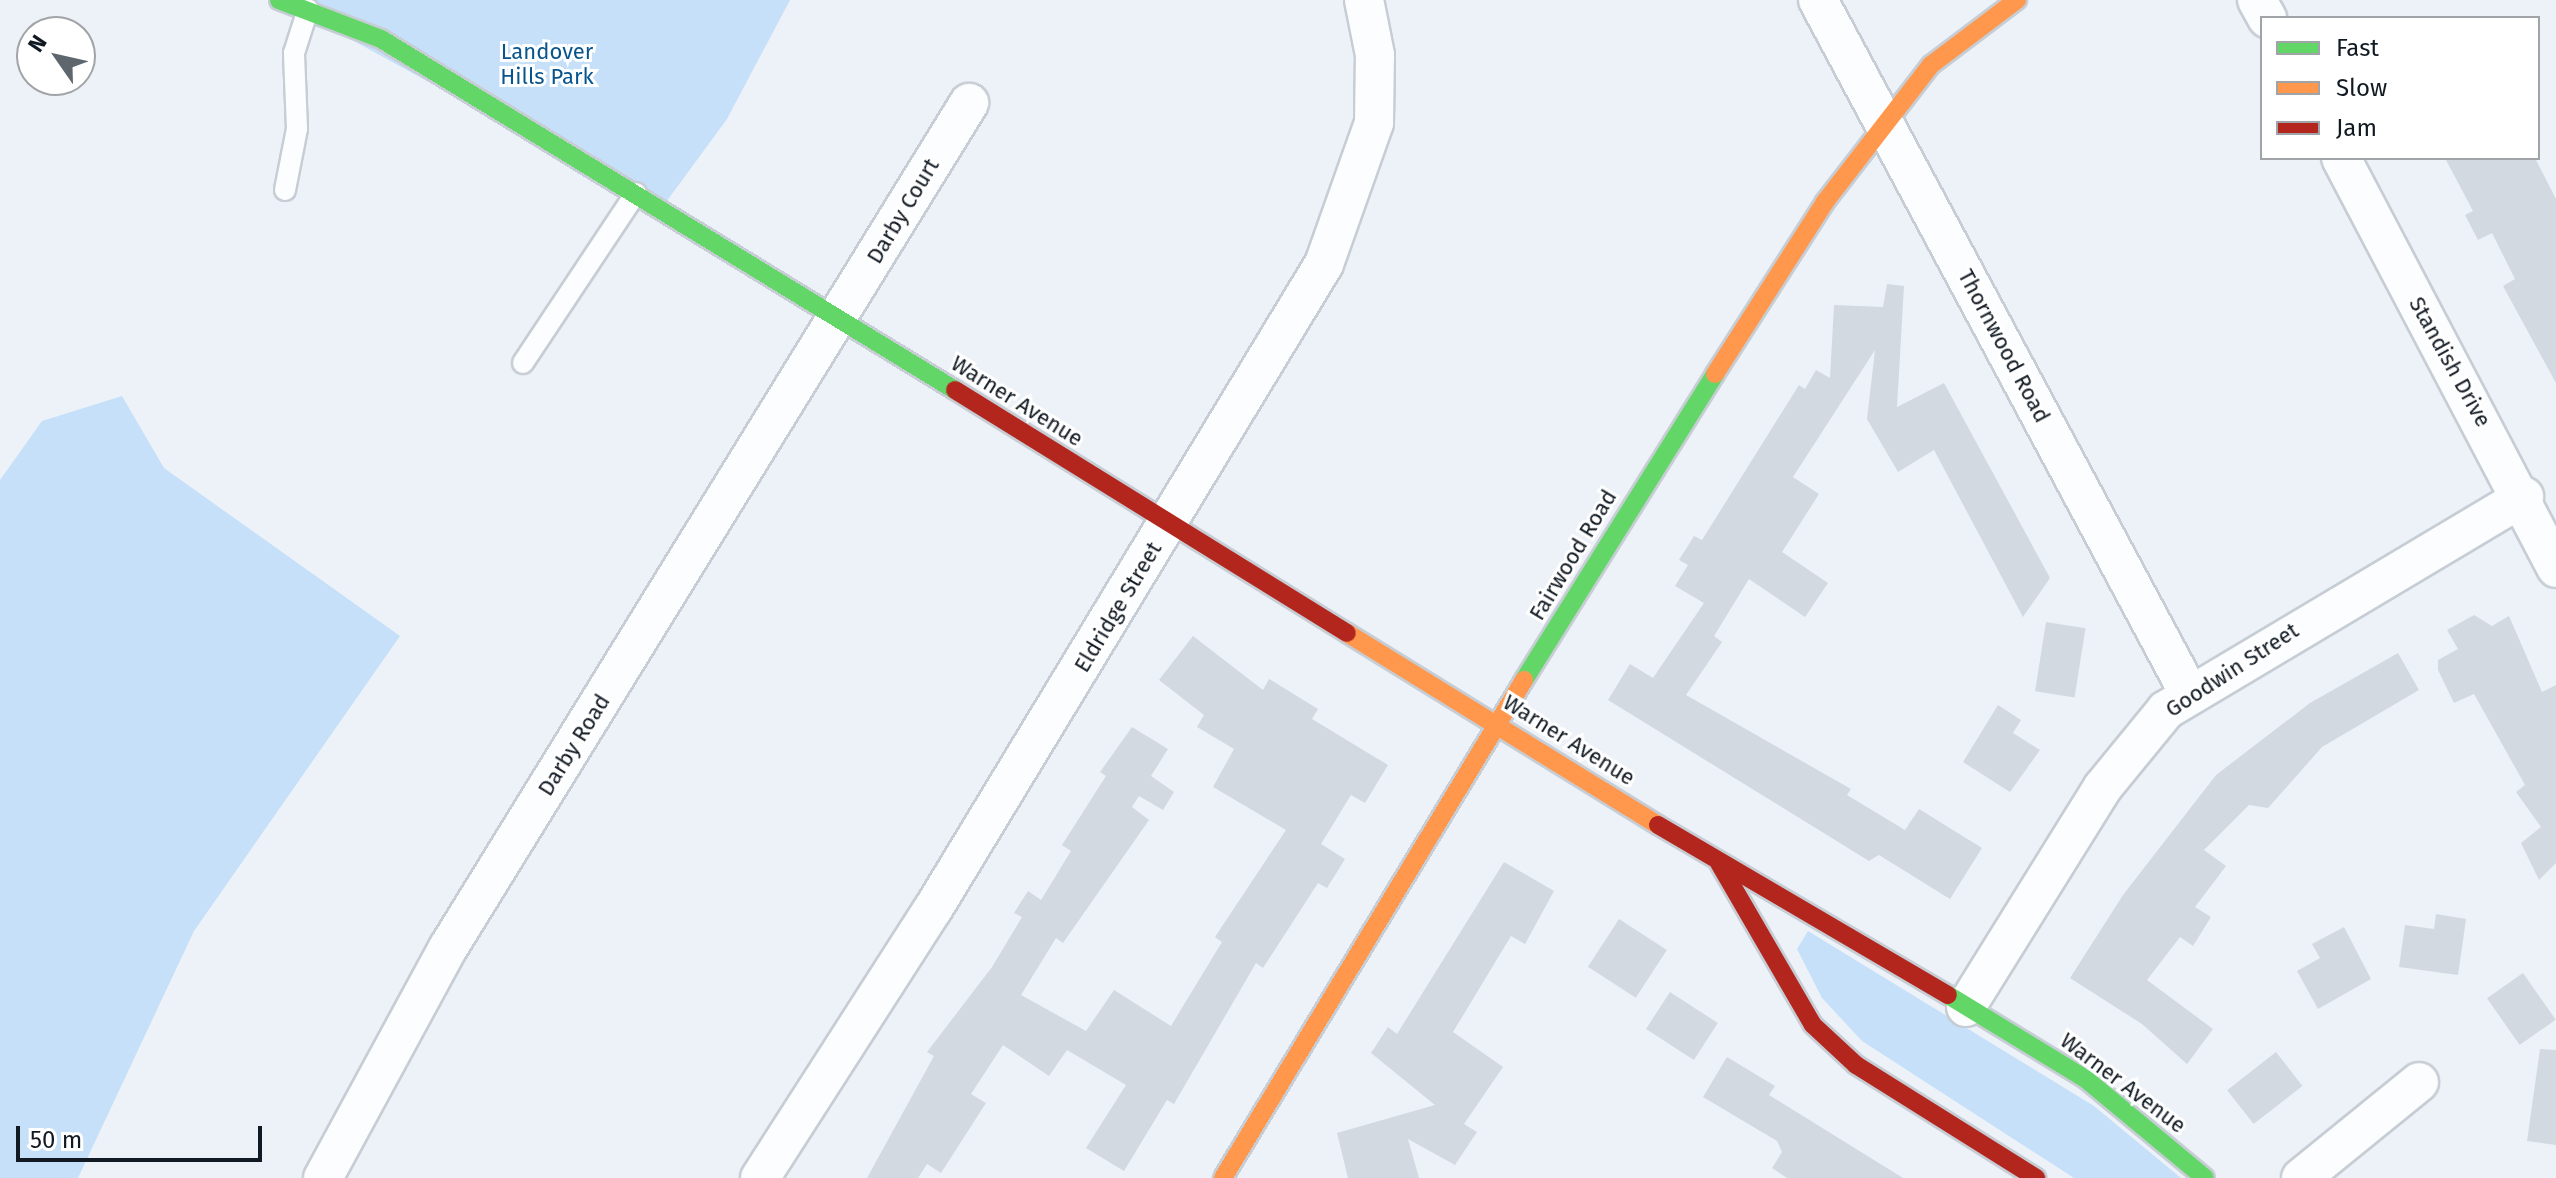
<!DOCTYPE html>
<style>
body{margin:0}
#map{position:relative;width:2556px;height:1178px;overflow:hidden;background:#edf2f8;font-family:"Fira Sans",sans-serif}
div>[style]{position:absolute}
[style*='--x']{left:calc(var(--x)*1px);top:calc(var(--y)*1px);width:calc(var(--w)*1px);rotate:calc(var(--a)*1deg)}
.green>*{inset:0;background:#c6e0f9}
.building>*{inset:0;background:#d2d9e0;transform-origin:0 0}
.roads{filter:drop-shadow(2px 0 #c6cdd4) drop-shadow(-2px 0 #c6cdd4) drop-shadow(0 2px #c6cdd4) drop-shadow(0 -2px #c6cdd4)}
.lane>*{height:20px;margin:-10px;padding:0 10px;transform-origin:10px;border-radius:10px;background:#fcfdfe}
.street>*{height:38px;margin:-19px;padding:0 19px;transform-origin:19px;border-radius:19px;background:#fcfdfe}
.fast>*{height:18px;margin:-9px;padding:0 9px;transform-origin:9px;border-radius:9px;background:#63d668}
.slow>*{height:18px;margin:-9px;padding:0 9px;transform-origin:9px;border-radius:9px;background:#ff974d}
.jam>*{height:18px;margin:-9px;padding:0 9px;transform-origin:9px;border-radius:9px;background:#b3261e}
span{translate:-50% -50%;white-space:nowrap;text-align:center;line-height:1.15;-webkit-text-stroke:6px #fff;paint-order:stroke}
.park-label{font-size:22px;color:#08558d}
.street-label{font-size:22px;color:#111a23}
.legend{position:absolute;left:2260px;top:16px;width:280px;height:144px;box-sizing:border-box;background:#fff;border:2px solid #a0a3a7;margin:0;padding:10px 14px;list-style:none;font-size:24px;color:#111a23}
.legend li{display:flex;align-items:center;gap:16px;height:40px}
.legend b{width:40px;border:2px solid #a0a3a7}
.north{position:absolute;left:16px;top:16px;width:80px;height:80px;box-sizing:border-box;background:#fff;border:2px solid #a0a3a7;border-radius:50%;rotate:304deg;font-size:22px;font-weight:700;line-height:32px;text-align:center;color:#111a23}
.north::after{content:'';display:block;margin:auto;width:28px;height:36px;background:#5e666e;clip-path:polygon(50% 0,100% 100%,50% 72%,0 100%)}
.scale{position:absolute;left:16px;top:1126px;width:246px;height:36px;box-sizing:border-box;border:4px solid #111a23;border-top:0;padding-left:10px;font-size:24px;line-height:28px;white-space:nowrap;color:#111a23;-webkit-text-stroke:6px #fff;paint-order:stroke}
</style>
<div id="map">
<div class="green">
<div style="clip-path:polygon(279px 0,790px 0,727px 119px,661px 209px)"></div>
<div style="clip-path:polygon(122px 396px,164px 468px,400px 636px,194px 931px,78px 1178px,0 1178px,0 480px,42px 421px)"></div>
<div style="clip-path:polygon(1808px 931px,2094px 1106px,2181px 1178px,2074px 1178px,1862px 1041px,1822px 998px,1797px 949px)"></div>
</div>
<div class="building">
<div style="clip-path:polygon(2445px 158px,2535px 158px,2556px 199px,2556px 383px,2503px 286px,2515px 279px,2492px 233px,2478px 240px,2465px 215px,2473px 211px)"></div>
<div style="clip-path:polygon(1887px 284px,1904px 286px,1897px 407px,1944px 383px,2050px 578px,2023px 617px,1934px 450px,1898px 472px,1867px 419px,1875px 350px,1793px 477px,1819px 494px,1782px 552px,1828px 583px,1805px 617px,1749px 579px,1714px 636px,1722px 642px,1686px 695px,1851px 789px,1847px 795px,1905px 830px,1919px 809px,1982px 848px,1950px 899px,1879px 855px,1869px 861px,1608px 700px,1630px 664px,1653px 678px,1704px 603px,1675px 586px,1688px 565px,1679px 560px,1694px 536px,1702px 540px,1799px 385px,1805px 389px,1816px 370px,1830px 378px,1834px 305px,1883px 307px)"></div>
<div style="clip-path:polygon(2474px 615px,2492px 626px,2509px 616px,2542px 692px,2556px 685px,2556px 863px,2539px 880px,2521px 843px,2541px 827px,2516px 792px,2525px 785px,2474px 694px,2454px 703px,2438px 670px,2438px 660px,2458px 649px,2447px 630px)"></div>
<div style="left:2046px;top:622px;width:40px;height:70px;rotate:9deg"></div>
<div style="clip-path:polygon(1193px 636px,1263px 690px,1269px 679px,1318px 709px,1312px 719px,1388px 765px,1365px 803px,1351px 795px,1321px 844px,1345px 859px,1327px 888px,1318px 883px,1263px 968px,1256px 963px,1174px 1104px,1167px 1100px,1124px 1171px,1086px 1148px,1126px 1085px,1067px 1050px,1049px 1076px,1003px 1045px,971px 1094px,986px 1103px,941px 1173px,927px 1164px,918px 1178px,867px 1178px,934px 1056px,927px 1052px,992px 967px,1022px 917px,1014px 913px,1028px 891px,1041px 900px,1071px 851px,1062px 845px,1106px 776px,1100px 772px,1132px 727px,1168px 749px,1151px 776px,1174px 792px,1163px 810px,1139px 796px,1132px 807px,1149px 820px,1063px 943px,1056px 938px,1021px 995px,1086px 1031px,1114px 990px,1171px 1026px,1222px 942px,1215px 937px,1286px 830px,1213px 787px,1234px 749px,1197px 727px,1204px 715px,1159px 680px)"></div>
<div style="clip-path:polygon(2398px 653px,2419px 690px,2322px 747px,2268px 808px,2249px 805px,2204px 850px,2226px 866px,2195px 907px,2211px 917px,2193px 946px,2180px 937px,2147px 980px,2213px 1029px,2187px 1064px,2142px 1024px,2070px 978px,2123px 895px,2216px 775px,2310px 703px)"></div>
<div style="clip-path:polygon(1998px 705px,2021px 720px,2013px 733px,2040px 750px,2010px 792px,1963px 762px)"></div>
<div style="clip-path:polygon(1504px 862px,1554px 891px,1525px 944px,1511px 936px,1453px 1032px,1503px 1067px,1464px 1124px,1477px 1132px,1455px 1165px,1408px 1139px,1419px 1178px,1348px 1178px,1337px 1133px,1435px 1105px,1371px 1053px,1388px 1027px,1397px 1034px)"></div>
<div style="clip-path:polygon(2436px 914px,2466px 919px,2458px 975px,2399px 967px,2405px 925px,2434px 929px)"></div>
<div style="left:1619px;top:919px;width:57px;height:57px;rotate:33deg"></div>
<div style="clip-path:polygon(2344px 927px,2371px 979px,2318px 1009px,2297px 971px,2320px 958px,2312px 944px)"></div>
<div style="left:2523px;top:973px;width:57px;height:44px;rotate:55deg"></div>
<div style="left:1670px;top:992px;width:57px;height:44px;rotate:33deg"></div>
<div style="clip-path:polygon(2540px 1049px,2556px 1050px,2556px 1145px,2527px 1141px)"></div>
<div style="left:2276px;top:1052px;width:43px;height:62px;rotate:52deg"></div>
<div style="clip-path:polygon(1727px 1057px,1775px 1086px,1769px 1095px,1903px 1178px,1787px 1178px,1772px 1168px,1782px 1152px,1777px 1141px,1703px 1097px)"></div>
</div>
<div class="roads">
<div class="lane">
<div style="--x:285;--y:190;--w:62;--a:-78.9"></div>
<div style="--x:297;--y:129;--w:76;--a:-92.3"></div>
<div style="--x:294;--y:53;--w:46;--a:-72.3"></div>
<div style="--x:523;--y:363;--w:204;--a:-56.4"></div>
</div>
<div class="street">
<div style="--x:1818;--y:0;--w:786;--a:61.84"></div>
<div style="--x:2257;--y:0;--w:21;--a:61"></div>
<div style="--x:2341;--y:158;--w:463;--a:62.3"></div>
<div style="--x:1966;--y:1007;--w:259;--a:-58.1"></div>
<div style="--x:2103;--y:787;--w:99;--a:-50.7"></div>
<div style="--x:2166;--y:710;--w:417;--a:-30.8"></div>
<div style="--x:323;--y:1178;--w:262;--a:-61.5"></div>
<div style="--x:448;--y:948;--w:993;--a:-58.34"></div>
<div style="--x:760;--y:1178;--w:320;--a:-57.3"></div>
<div style="--x:933;--y:909;--w:754;--a:-58.78"></div>
<div style="--x:1324;--y:264;--w:150;--a:-70.5"></div>
<div style="--x:1374;--y:123;--w:68;--a:-89.2"></div>
<div style="--x:1375;--y:55;--w:56;--a:-101.3"></div>
<div style="--x:2301;--y:1178;--w:152;--a:-39.1"></div>
</div>
<div class="fast">
<div style="--x:279;--y:0;--w:109;--a:20.9"></div>
<div style="--x:381;--y:39;--w:673;--a:31.45"></div>
<div style="--x:1524;--y:680;--w:361;--a:-58"></div>
<div style="--x:1948;--y:995;--w:163;--a:31.4"></div>
<div style="--x:2087;--y:1080;--w:153;--a:39.7"></div>
</div>
<div class="slow">
<div style="--x:1715;--y:374;--w:204;--a:-57.4"></div>
<div style="--x:1825;--y:202;--w:173;--a:-52.3"></div>
<div style="--x:1931;--y:65;--w:108;--a:-37.1"></div>
<div style="--x:1347;--y:633;--w:365;--a:31.7"></div>
<div style="--x:1223;--y:1178;--w:582;--a:-58.85"></div>
</div>
<div class="jam">
<div style="--x:955;--y:390;--w:461;--a:31.8"></div>
<div style="--x:1658;--y:825;--w:336;--a:30.4"></div>
<div style="--x:1719;--y:863;--w:187;--a:59.9"></div>
<div style="--x:1813;--y:1025;--w:59;--a:42.9"></div>
<div style="--x:1856;--y:1065;--w:213;--a:32.1"></div>
</div>
</div>
<div class="park-label">
<span style="left:547px;top:64px">Landover<br>Hills Park</span>
</div>
<div class="street-label">
<span style="left:903px;top:211px;rotate:-59deg">Darby Court</span>
<span style="left:2004px;top:346px;rotate:62deg">Thornwood Road</span>
<span style="left:2450px;top:362px;rotate:61deg">Standish Drive</span>
<span style="left:1017px;top:401px;rotate:32deg">Warner Avenue</span>
<span style="left:1573px;top:555px;rotate:-59deg">Fairwood Road</span>
<span style="left:1118px;top:607px;rotate:-59deg">Eldridge Street</span>
<span style="left:2232px;top:670px;rotate:-33deg">Goodwin Street</span>
<span style="left:1569px;top:740px;rotate:32deg">Warner Avenue</span>
<span style="left:574px;top:745px;rotate:-58deg">Darby Road</span>
<span style="left:2123px;top:1083px;rotate:37deg">Warner Avenue</span>
</div>
<ul class="legend">
<li><b style="height:10px;background:#63d668"></b>Fast</li>
<li><b style="height:10px;background:#ff974d"></b>Slow</li>
<li><b style="height:10px;background:#b3261e"></b>Jam</li>
</ul>
<div class="north">N</div>
<div class="scale">50 m</div>
</div>
